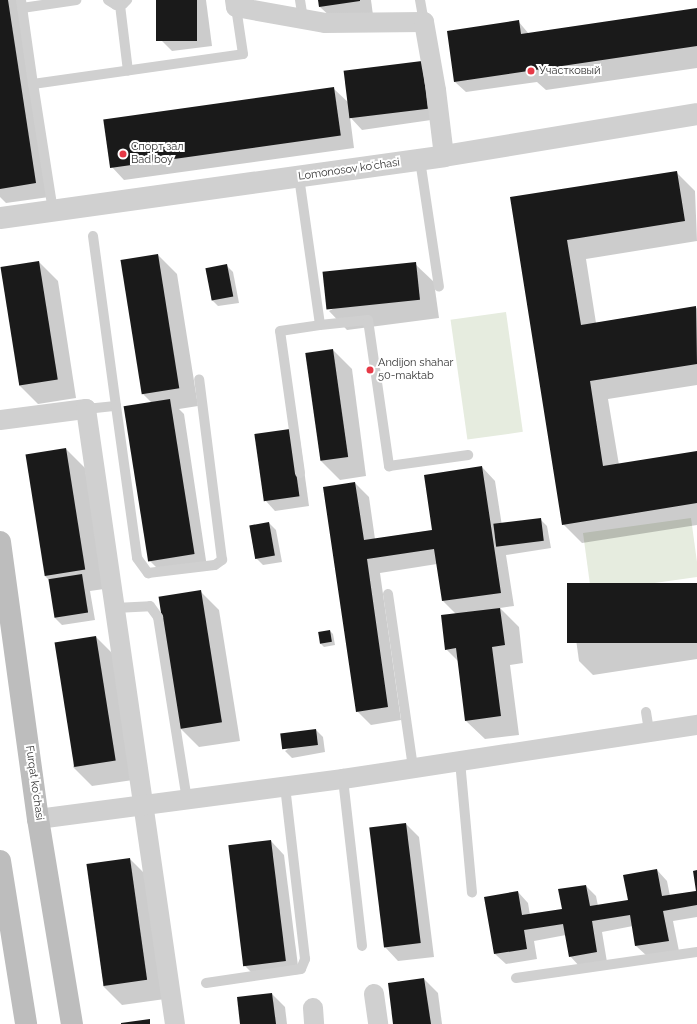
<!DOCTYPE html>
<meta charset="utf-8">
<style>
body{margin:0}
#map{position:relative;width:697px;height:1024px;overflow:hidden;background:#fff;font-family:Raleway,sans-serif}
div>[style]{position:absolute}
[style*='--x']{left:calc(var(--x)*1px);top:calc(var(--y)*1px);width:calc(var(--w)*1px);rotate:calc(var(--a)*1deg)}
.green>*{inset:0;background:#e6ecdf;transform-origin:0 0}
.shadow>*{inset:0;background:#0003}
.building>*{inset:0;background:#1a1a1a;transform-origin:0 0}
.service>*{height:10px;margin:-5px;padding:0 5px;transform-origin:5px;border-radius:5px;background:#d0d0d0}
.minor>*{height:20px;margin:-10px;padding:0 10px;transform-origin:10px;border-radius:10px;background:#d0d0d0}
.tertiary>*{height:22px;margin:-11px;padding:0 11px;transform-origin:11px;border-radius:11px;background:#d0d0d0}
.secondary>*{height:22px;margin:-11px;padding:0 11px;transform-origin:11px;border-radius:11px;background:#bdbdbd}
.dots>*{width:11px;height:11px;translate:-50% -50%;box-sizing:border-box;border:2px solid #fff;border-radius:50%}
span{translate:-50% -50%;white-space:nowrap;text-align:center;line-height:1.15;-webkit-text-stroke:4px #fff;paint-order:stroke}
.poi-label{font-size:11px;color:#333}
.left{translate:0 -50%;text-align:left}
.street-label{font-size:11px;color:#333}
</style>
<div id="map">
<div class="green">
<div style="left:506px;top:312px;width:121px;height:56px;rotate:82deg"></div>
<div style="clip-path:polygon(691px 518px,697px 562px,697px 577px,591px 592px,583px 533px)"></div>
</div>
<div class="shadow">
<div style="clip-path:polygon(0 0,19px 0,49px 197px,6px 203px,0 197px)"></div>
<div style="clip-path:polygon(157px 0,206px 0,212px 46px,172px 51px,161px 40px)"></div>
<div style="clip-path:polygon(319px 0,371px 0,373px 15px,334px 20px,320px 7px)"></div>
<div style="clip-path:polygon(697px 9px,697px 68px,546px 90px,537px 82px,466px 92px,455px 82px,448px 32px,518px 21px,529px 34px)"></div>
<div style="clip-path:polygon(421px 62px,438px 119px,362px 130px,350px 117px,354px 148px,124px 180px,111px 166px,334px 89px,350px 104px)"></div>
<div style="clip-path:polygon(676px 172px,695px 191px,697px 241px,586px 259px,596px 323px,696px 307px,697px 309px,697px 385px,608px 399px,619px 465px,697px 453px,697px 525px,582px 543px,563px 524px,511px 198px)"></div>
<div style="clip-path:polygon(158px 255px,177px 274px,198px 406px,179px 409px,184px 414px,207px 567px,163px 574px,149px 560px,152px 403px,142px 393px)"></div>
<div style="clip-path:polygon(39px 262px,58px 281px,76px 398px,38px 404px,19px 385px)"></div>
<div style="clip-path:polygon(415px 264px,434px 282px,439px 318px,347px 330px,329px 311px)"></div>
<div style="clip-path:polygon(226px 265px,233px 272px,239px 303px,218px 306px,211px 299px)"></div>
<div style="clip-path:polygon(333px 350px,352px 369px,366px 476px,340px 480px,321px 461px)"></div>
<div style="clip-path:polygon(300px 440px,309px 506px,275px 511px,265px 500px)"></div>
<div style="clip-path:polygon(66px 449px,85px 468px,104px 589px,90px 591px,95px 620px,62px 625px,55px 618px,50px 581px,45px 576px)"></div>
<div style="clip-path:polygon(482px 467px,495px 481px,502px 526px,540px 519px,547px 526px,551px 548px,506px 555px,514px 606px,500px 608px,519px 627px,523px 663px,510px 665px,519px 735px,485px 739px,466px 721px,458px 661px,446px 649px,456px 614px,443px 601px,437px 564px,380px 573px,401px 720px,371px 725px,357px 711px,355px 483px,369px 497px,375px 539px,434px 530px)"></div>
<div style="clip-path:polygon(269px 523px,276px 530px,282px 562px,263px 565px,256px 558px)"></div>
<div style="clip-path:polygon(697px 584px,697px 659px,593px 675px,579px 661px,571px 603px)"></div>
<div style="clip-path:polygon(200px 591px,219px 610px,240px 741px,199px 747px,180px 728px)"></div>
<div style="clip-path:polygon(330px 631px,333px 634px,335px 645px,324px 647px,320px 643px)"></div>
<div style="clip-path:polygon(96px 637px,115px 656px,133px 780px,92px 786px,73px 767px)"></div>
<div style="clip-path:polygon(316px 730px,323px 737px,325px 752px,292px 758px,285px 751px)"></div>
<div style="clip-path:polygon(406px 824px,419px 837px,434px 957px,398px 961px,385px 947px)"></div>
<div style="clip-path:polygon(271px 841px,284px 855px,299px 974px,258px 979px,244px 965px)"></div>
<div style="clip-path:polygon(130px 859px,149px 878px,165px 999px,122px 1005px,103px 986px)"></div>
<div style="clip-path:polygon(657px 870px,667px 881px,670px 896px,697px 891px,697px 871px,697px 917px,673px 921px,679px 951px,647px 956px,636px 946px,633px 926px,602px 932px,607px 962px,580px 967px,570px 956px,566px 935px,534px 941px,537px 959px,506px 964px,495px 954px,518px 892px,528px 903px,530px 915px,563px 910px,586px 886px,596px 896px,598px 906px,629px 901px)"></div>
<div style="clip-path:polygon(424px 979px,438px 993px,442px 1024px,394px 1024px)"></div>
<div style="clip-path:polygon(272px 994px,285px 1007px,287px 1024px,241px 1024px)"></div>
</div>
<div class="building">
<div style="clip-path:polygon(0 0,8px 0,36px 183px,0 189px)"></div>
<div style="left:156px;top:0;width:41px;height:41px"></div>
<div style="clip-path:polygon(318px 0,360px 0,360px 1px,319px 7px)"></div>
<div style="clip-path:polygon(697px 8px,697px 46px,454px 82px,447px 31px,519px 20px,521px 34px)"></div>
<div style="left:422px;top:61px;width:48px;height:79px;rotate:83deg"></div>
<div style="left:334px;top:87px;width:49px;height:233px;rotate:82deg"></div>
<div style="clip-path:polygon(677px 171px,685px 221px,567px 240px,581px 325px,696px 306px,697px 364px,590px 381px,603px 466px,697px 451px,697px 503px,562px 525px,510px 197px)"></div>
<div style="left:158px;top:254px;width:136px;height:38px;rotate:81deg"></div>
<div style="left:39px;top:261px;width:120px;height:39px;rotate:81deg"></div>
<div style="left:416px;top:262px;width:38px;height:94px;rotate:84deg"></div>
<div style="left:227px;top:264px;width:33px;height:22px;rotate:79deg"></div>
<div style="left:333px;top:349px;width:109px;height:28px;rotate:82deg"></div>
<div style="left:170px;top:399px;width:157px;height:47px;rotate:81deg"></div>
<div style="left:290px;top:429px;width:68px;height:36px;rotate:82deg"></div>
<div style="left:66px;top:448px;width:123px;height:41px;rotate:81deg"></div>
<div style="clip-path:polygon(482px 466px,501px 593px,442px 601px,434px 549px,367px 559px,388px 707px,356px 712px,323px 487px,355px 482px,364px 540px,432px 530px,424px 475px)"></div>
<div style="left:541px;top:518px;width:23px;height:48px;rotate:83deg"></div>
<div style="left:269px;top:522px;width:34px;height:20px;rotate:80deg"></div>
<div style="left:82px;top:574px;width:39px;height:34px;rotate:81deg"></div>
<div style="left:697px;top:583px;width:60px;height:130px;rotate:90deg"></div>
<div style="left:201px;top:590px;width:134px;height:43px;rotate:81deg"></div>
<div style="clip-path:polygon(500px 608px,505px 645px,492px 647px,501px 716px,465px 721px,456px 648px,445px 650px,441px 615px)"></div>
<div style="left:330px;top:630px;width:12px;height:12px;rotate:81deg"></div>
<div style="left:96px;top:636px;width:126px;height:42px;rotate:81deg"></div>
<div style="left:316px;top:729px;width:16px;height:36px;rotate:83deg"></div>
<div style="left:406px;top:823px;width:121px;height:37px;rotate:83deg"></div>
<div style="left:271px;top:840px;width:122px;height:43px;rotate:83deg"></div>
<div style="left:130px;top:858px;width:123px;height:44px;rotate:82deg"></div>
<div style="clip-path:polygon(657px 869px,662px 896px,696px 891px,693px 871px,697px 870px,697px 905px,663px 911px,669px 941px,635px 946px,630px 915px,592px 921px,597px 952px,569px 957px,563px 924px,524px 930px,527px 949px,494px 954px,484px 897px,518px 891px,522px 915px,562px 909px,558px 889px,586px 885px,590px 906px,628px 900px,623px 875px)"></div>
<div style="clip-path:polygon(424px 978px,431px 1024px,393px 1024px,388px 983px)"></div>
<div style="clip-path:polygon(272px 993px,276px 1024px,240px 1024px,237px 997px)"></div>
<div style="clip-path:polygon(150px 1019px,150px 1024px,121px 1024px,121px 1023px)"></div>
</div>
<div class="service">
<div style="--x:21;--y:0;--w:85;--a:81.9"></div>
<div style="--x:108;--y:0;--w:9;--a:32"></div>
<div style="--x:116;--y:5;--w:7;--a:-8"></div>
<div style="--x:123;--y:4;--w:6;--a:-45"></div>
<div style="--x:300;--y:0;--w:19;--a:81"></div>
<div style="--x:420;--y:0;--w:22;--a:80"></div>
<div style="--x:120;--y:5;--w:66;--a:83.1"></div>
<div style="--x:22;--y:8;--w:55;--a:-8.4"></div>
<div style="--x:420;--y:160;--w:128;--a:81.5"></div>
<div style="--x:299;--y:177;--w:149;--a:81.9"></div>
<div style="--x:320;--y:325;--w:48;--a:-5.9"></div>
<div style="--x:368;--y:320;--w:148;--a:81.8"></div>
<div style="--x:389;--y:466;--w:80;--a:-7.9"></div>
<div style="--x:53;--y:211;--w:129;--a:-98.9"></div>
<div style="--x:33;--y:84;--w:212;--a:-8.1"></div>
<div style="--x:243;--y:54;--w:48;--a:-98.5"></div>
<div style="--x:93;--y:236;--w:172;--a:82.3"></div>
<div style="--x:86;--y:409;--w:30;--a:-6"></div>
<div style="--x:116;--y:406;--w:153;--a:82.1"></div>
<div style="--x:137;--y:558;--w:19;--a:54"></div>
<div style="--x:148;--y:573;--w:67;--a:-6.8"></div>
<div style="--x:215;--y:565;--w:9;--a:-36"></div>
<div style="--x:222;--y:560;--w:182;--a:-97.2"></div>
<div style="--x:300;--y:473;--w:143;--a:-98"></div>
<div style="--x:280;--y:331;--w:40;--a:-8.5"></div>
<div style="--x:388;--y:594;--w:176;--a:81.8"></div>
<div style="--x:115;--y:608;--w:35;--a:-3"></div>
<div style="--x:150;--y:606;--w:14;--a:54"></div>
<div style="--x:158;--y:617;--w:185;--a:81"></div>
<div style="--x:646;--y:712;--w:20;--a:81"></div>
<div style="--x:460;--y:761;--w:132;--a:84.8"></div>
<div style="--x:343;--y:779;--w:168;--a:83.5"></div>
<div style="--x:516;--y:978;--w:183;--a:-8.2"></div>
<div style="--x:206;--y:983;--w:96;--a:-8.4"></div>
<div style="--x:301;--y:969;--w:11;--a:-68"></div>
<div style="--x:305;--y:959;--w:174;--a:-96.6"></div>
</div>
<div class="minor">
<div style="--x:235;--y:0;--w:7;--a:82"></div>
<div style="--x:236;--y:7;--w:90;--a:10.2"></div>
<div style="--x:325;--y:23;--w:99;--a:-0.6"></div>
<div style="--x:424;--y:22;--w:69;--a:80"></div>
<div style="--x:436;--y:90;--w:66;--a:83.1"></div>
<div style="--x:0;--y:420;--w:87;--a:-7.3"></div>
<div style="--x:86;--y:409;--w:621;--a:81.77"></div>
<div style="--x:38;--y:819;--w:308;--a:-7.5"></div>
<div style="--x:343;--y:779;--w:358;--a:-8.7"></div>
<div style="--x:374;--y:994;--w:30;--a:82"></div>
<div style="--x:313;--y:1008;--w:16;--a:86"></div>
</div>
<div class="tertiary">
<div style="--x:0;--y:218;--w:448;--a:-7.9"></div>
<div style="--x:444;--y:156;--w:256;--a:-9.4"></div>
</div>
<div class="secondary">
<div style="--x:0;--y:542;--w:280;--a:82.2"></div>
<div style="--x:38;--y:819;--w:208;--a:80.6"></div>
<div style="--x:0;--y:861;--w:165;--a:80.9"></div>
</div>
<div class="dots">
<div style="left:531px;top:71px;background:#e63946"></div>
<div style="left:123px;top:154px;background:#e63946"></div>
<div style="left:370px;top:370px;background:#e63946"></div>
</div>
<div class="poi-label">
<span class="left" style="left:539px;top:71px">Участковый</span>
<span class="left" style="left:131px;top:154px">Спорт зал<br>Bad boy</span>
<span class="left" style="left:378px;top:370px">Andijon shahar<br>50-maktab</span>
</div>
<div class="street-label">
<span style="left:349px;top:170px;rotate:-8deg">Lomonosov koʻchasi</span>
<span style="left:34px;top:783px;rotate:82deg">Furqat ko'chasi</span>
</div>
</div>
